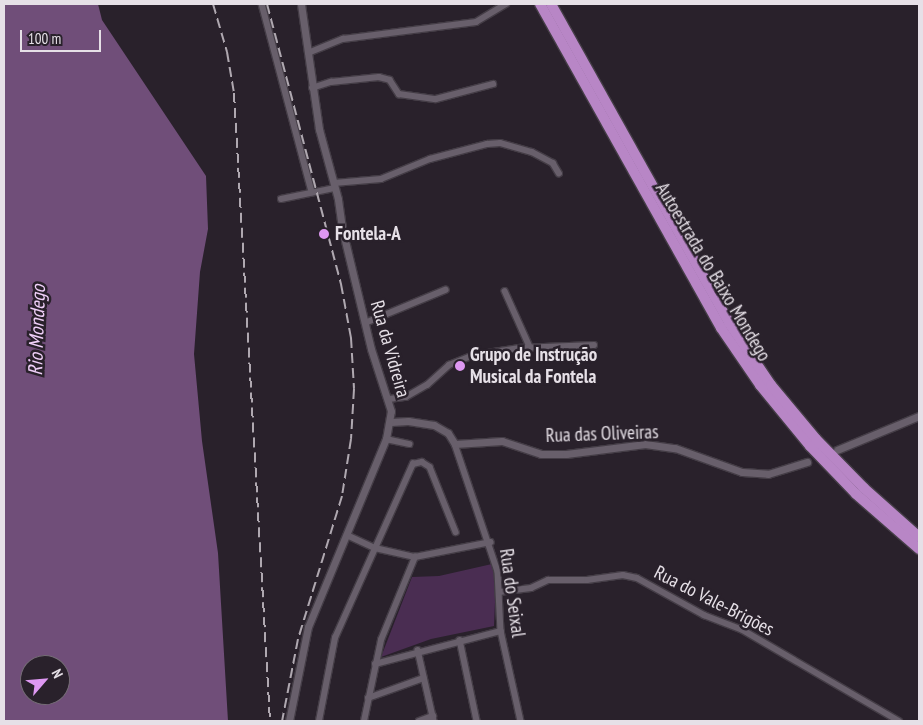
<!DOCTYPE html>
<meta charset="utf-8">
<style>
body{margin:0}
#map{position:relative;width:923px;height:725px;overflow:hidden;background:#29212b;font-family:"PT Sans Narrow",sans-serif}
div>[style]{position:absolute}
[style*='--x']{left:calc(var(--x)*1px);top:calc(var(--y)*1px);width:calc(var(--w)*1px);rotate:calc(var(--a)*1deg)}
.green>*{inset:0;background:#4a2d52}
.water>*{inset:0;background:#704e79}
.roads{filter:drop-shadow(1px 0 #443d46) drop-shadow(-1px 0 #443d46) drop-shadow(0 1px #443d46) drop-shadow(0 -1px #443d46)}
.minor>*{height:5.5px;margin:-2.75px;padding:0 2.75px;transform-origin:2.75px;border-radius:2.75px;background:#685f6b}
.tertiary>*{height:7px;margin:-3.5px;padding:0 3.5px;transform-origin:3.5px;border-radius:3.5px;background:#685f6b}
.motorway>*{height:10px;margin:-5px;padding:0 5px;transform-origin:5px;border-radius:5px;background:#b886c6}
.rail>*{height:2px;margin-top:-1px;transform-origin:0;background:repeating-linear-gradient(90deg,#afa8b0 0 10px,transparent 0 15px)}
.dots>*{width:14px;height:14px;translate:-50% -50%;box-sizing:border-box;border:2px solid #29212b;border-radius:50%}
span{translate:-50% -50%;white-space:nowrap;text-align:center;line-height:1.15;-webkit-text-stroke:5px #29212b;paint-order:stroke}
.poi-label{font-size:19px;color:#e6e0e7;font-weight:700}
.left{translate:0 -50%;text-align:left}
.street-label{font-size:19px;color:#e6e0e7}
.water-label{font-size:20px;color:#f0d0f9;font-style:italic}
.frame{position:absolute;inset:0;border:5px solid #e6e0e7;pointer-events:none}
.north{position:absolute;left:20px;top:655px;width:50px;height:50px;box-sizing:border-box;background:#29212b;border:1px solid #756d76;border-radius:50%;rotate:63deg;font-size:14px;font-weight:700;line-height:20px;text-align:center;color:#e6e0e7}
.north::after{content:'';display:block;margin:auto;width:18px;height:22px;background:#de98f2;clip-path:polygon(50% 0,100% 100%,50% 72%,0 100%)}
.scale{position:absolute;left:20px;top:30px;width:81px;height:22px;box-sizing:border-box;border:2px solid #e6e0e7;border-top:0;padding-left:6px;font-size:15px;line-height:18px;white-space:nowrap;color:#e6e0e7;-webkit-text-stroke:4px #29212b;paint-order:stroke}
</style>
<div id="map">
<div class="green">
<div style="clip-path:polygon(492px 564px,496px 578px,494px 626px,431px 639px,381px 657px,412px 577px,439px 576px)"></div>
</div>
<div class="water">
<div style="clip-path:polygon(evenodd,4px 4px,98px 4px,102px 20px,206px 176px,208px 229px,200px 272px,194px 354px,202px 441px,218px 553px,228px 721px,4px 721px,4px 4px,30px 665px,60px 665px,60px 695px,30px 695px,30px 665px)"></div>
</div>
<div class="roads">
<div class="minor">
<div style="--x:262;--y:4;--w:195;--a:75.1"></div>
<div style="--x:308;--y:53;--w:38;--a:-22"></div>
<div style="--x:343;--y:39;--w:134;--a:-7.3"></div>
<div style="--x:476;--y:22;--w:35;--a:-31"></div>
<div style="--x:312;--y:88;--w:20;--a:-18"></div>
<div style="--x:331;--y:82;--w:48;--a:-5.9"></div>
<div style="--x:379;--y:77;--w:11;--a:15"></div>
<div style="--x:390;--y:80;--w:17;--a:57"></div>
<div style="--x:399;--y:94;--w:37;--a:8"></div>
<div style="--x:436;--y:99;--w:59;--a:-14.7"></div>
<div style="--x:334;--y:183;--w:47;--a:-4.9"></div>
<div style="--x:381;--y:179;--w:53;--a:-22.2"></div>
<div style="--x:430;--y:159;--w:59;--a:-14.7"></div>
<div style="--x:487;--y:144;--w:13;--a:-4"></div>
<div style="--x:500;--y:143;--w:33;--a:16"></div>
<div style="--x:532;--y:152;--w:24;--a:28"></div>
<div style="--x:553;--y:163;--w:12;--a:59"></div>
<div style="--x:281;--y:199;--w:55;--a:-11.5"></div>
<div style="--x:505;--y:291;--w:61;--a:65.9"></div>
<div style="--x:365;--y:323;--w:87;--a:-22.4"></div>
<div style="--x:389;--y:399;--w:17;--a:-7"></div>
<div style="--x:406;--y:397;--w:24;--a:-30"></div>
<div style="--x:427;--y:385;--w:30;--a:-42"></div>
<div style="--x:449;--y:365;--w:27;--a:-22"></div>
<div style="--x:474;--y:355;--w:46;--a:-8.8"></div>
<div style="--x:519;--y:348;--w:75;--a:-2.3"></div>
<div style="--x:386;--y:439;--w:24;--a:12"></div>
<div style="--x:455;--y:444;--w:135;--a:71.4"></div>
<div style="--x:498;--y:572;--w:59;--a:87.1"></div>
<div style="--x:501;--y:631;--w:92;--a:77.5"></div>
<div style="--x:347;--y:535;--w:31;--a:25"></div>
<div style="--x:375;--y:548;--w:41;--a:12.7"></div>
<div style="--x:415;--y:557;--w:77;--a:-11.2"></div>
<div style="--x:499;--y:592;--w:32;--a:-7"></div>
<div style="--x:531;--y:588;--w:19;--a:-25"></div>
<div style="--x:548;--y:580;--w:39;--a:0"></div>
<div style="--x:587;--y:580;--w:36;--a:-8"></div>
<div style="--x:623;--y:575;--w:14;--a:12"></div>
<div style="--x:637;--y:578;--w:77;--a:28.9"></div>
<div style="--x:704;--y:615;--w:40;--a:21"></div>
<div style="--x:741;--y:629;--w:183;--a:30.2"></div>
<div style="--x:460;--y:640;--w:83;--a:78.1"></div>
<div style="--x:418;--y:650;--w:73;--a:77.3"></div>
<div style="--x:375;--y:664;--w:130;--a:-14.7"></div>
<div style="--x:368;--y:698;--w:59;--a:-19.7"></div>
<div style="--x:319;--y:721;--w:85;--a:-79.1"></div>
<div style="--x:335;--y:638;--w:191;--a:-65.9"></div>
<div style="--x:413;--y:464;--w:9;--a:-13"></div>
<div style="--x:422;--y:462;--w:9;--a:32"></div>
<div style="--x:430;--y:467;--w:70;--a:68.2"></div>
<div style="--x:364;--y:721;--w:83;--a:-78.1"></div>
<div style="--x:381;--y:640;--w:90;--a:-67.7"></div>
<div style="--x:419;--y:721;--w:15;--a:-20"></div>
</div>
<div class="tertiary">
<div style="--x:391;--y:422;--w:17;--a:-3"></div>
<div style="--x:408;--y:421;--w:26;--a:9"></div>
<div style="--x:434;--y:425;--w:16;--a:30"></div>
<div style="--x:448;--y:433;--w:13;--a:58"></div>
<div style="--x:455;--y:444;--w:47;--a:-3.7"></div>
<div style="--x:502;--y:441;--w:41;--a:18.4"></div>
<div style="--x:541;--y:454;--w:25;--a:0"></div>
<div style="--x:566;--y:454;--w:80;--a:-7.2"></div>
<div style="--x:645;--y:444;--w:30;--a:8"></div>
<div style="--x:675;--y:448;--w:71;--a:19.7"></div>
<div style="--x:742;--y:472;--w:26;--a:4"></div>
<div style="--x:768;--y:474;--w:41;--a:-17.1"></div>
<div style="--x:837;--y:450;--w:89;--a:-22.5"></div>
<div style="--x:289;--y:721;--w:96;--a:-78.6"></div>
<div style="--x:308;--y:627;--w:204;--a:-67.5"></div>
<div style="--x:386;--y:439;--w:28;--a:-80"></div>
<div style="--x:391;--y:411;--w:65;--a:-107.9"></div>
<div style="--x:371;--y:349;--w:124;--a:-103.5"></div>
<div style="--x:342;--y:228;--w:29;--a:-98"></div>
<div style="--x:338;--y:199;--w:73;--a:-105.2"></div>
<div style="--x:319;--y:129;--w:126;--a:-98.2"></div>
</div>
<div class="motorway">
<div style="--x:540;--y:4;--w:371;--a:60.8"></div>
<div style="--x:721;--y:328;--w:69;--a:55.6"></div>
<div style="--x:760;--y:385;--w:79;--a:50.7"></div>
<div style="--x:810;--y:446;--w:66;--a:46.2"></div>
<div style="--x:856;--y:494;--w:84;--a:41.1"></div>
<div style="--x:551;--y:4;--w:365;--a:60.8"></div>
<div style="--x:729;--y:323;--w:75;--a:55.9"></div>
<div style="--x:771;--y:385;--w:70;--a:50.2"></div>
<div style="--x:816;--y:439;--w:69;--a:45.6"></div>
<div style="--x:864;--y:488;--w:74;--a:41.7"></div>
</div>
</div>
<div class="rail">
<div style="--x:213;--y:4;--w:50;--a:73.7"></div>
<div style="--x:227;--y:52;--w:42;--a:80.3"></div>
<div style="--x:234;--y:93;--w:629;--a:86.72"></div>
<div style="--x:267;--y:4;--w:290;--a:75.2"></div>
<div style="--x:341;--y:284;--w:55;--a:79.5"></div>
<div style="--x:351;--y:338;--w:51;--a:86.6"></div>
<div style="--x:354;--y:389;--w:50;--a:93.4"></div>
<div style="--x:351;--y:439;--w:58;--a:99"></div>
<div style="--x:342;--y:496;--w:150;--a:107.1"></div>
<div style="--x:298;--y:639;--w:84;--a:101"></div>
</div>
<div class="dots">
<div style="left:324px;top:234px;background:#de98f2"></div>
<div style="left:460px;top:366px;background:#de98f2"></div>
</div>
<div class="poi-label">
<span class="left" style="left:335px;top:234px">Fontela-A</span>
<span class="left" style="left:470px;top:366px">Grupo de Instrução<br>Musical da Fontela</span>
</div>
<div class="street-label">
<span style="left:713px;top:272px;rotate:59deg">Autoestrada do Baixo Mondego</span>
<span style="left:390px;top:349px;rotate:74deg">Rua da Vidreira</span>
<span style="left:602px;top:434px;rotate:-2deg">Rua das Oliveiras</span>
<span style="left:512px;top:593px;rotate:82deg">Rua do Seixal</span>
<span style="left:714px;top:601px;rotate:27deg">Rua do Vale-Brigões</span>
</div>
<div class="water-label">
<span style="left:37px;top:330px;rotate:-88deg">Rio Mondego</span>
</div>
<div class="frame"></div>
<div class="north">N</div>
<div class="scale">100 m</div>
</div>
